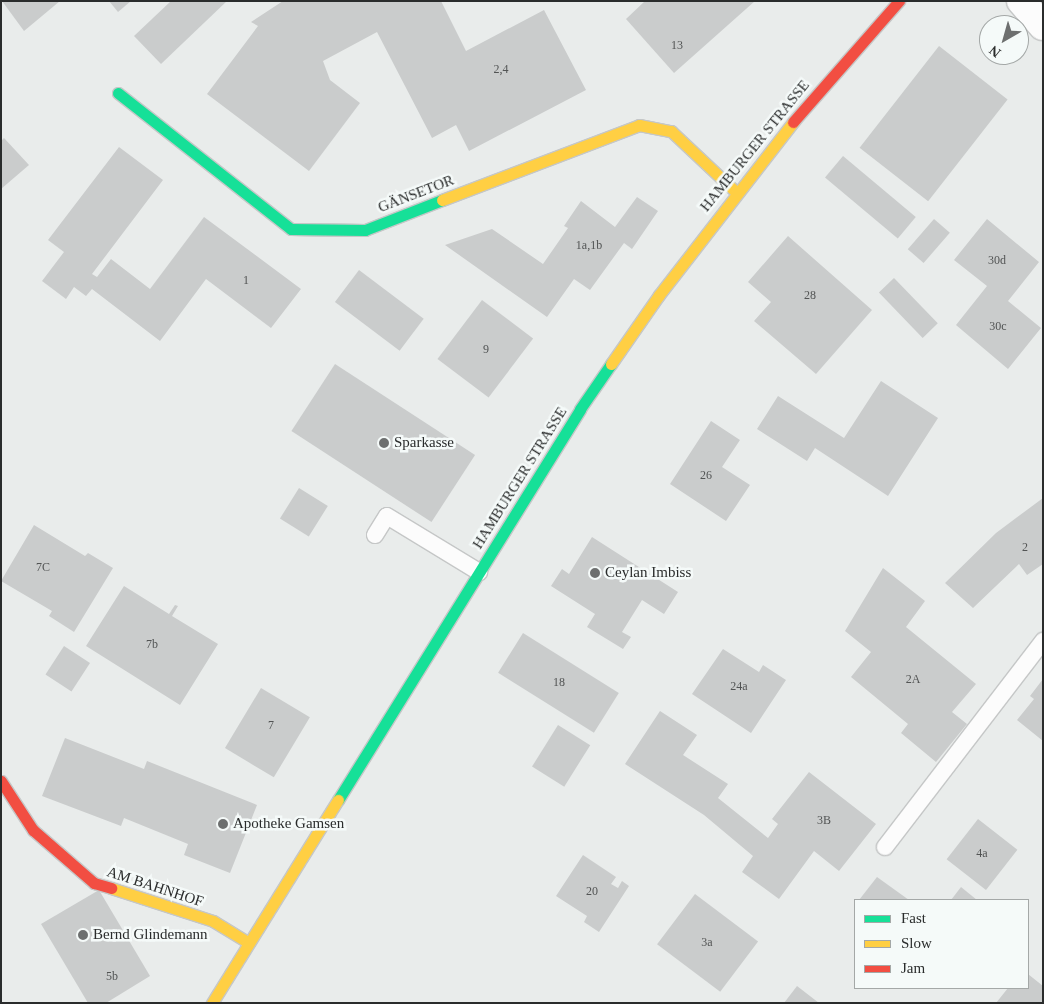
<!DOCTYPE html>
<meta charset="utf-8">
<style>
body{margin:0}
#map{position:relative;width:1044px;height:1004px;overflow:hidden;background:#e9eceb;font-family:"Times New Roman",serif}
div>[style]{position:absolute}
[style*='--x']{left:calc(var(--x)*1px);top:calc(var(--y)*1px);width:calc(var(--w)*1px);rotate:calc(var(--a)*1deg)}
.building>*{inset:0;background:#cacccc;transform-origin:0 0}
.roads{filter:drop-shadow(1px 0 #c5c7c7) drop-shadow(-1px 0 #c5c7c7) drop-shadow(0 1px #c5c7c7) drop-shadow(0 -1px #c5c7c7)}
.lane>*{height:16px;margin:-8px;padding:0 8px;transform-origin:8px;border-radius:8px;background:#fcfcfc}
.street>*{height:28px;margin:-14px;padding:0 14px;transform-origin:14px;border-radius:14px;background:#fcfcfc}
.fast>*{height:11px;margin:-5.5px;padding:0 5.5px;transform-origin:5.5px;border-radius:5.5px;background:#16e098}
.slow>*{height:11px;margin:-5.5px;padding:0 5.5px;transform-origin:5.5px;border-radius:5.5px;background:#ffcf43}
.jam>*{height:11px;margin:-5.5px;padding:0 5.5px;transform-origin:5.5px;border-radius:5.5px;background:#f24e42}
.dots>*{width:14px;height:14px;translate:-50% -50%;box-sizing:border-box;border:2px solid #f5faf9;border-radius:50%}
span{translate:-50% -50%;white-space:nowrap;text-align:center;line-height:1.15;-webkit-text-stroke:5px #f5faf9;paint-order:stroke}
.number-label{font-size:12px;color:#525454}
.number-label span{-webkit-text-stroke-width:0}
.street-label{font-size:15px;color:#2a2c2c}
.poi-label{font-size:15px;color:#2a2c2c}
.left{translate:0 -50%;text-align:left}
.frame{position:absolute;inset:0;border:2px solid #2a2c2c;pointer-events:none}
.legend{position:absolute;left:854px;top:899px;width:175px;height:90px;box-sizing:border-box;background:#f5faf9;border:1px solid #a4a8a7;margin:0;padding:6px 9px;list-style:none;font-size:15px;color:#2a2c2c}
.legend li{display:flex;align-items:center;gap:10px;height:25px}
.legend b{width:25px;border:1px solid #a4a8a7}
.north{position:absolute;left:979px;top:15px;width:50px;height:50px;box-sizing:border-box;background:#f5faf9;border:1px solid #a4a8a7;border-radius:50%;rotate:218deg;font-size:14px;font-weight:700;line-height:20px;text-align:center;color:#2a2c2c}
.north::after{content:'';display:block;margin:auto;width:18px;height:22px;background:#6d6f6f;clip-path:polygon(50% 0,100% 100%,50% 72%,0 100%)}
</style>
<div id="map">
<div class="building">
<div style="clip-path:polygon(2px 1px,60px 1px,24px 31px)"></div>
<div style="clip-path:polygon(109px 1px,131px 1px,118px 12px)"></div>
<div style="clip-path:polygon(171px 1px,227px 1px,161px 64px,134px 36px)"></div>
<div style="clip-path:polygon(283px 1px,441px 1px,466px 51px,544px 10px,586px 90px,469px 151px,456px 125px,432px 138px,377px 32px,323px 61px,330px 80px,360px 103px,309px 171px,207px 94px,258px 26px,251px 22px)"></div>
<div style="clip-path:polygon(645px 1px,755px 1px,674px 73px,626px 19px)"></div>
<div style="left:939px;top:46px;width:87px;height:129px;rotate:38deg"></div>
<div style="clip-path:polygon(4px 138px,29px 165px,1px 189px,1px 141px)"></div>
<div style="clip-path:polygon(119px 147px,163px 180px,92px 274px,97px 277px,111px 259px,150px 289px,204px 217px,301px 289px,271px 328px,206px 279px,160px 341px,92px 289px,86px 296px,74px 287px,66px 299px,42px 281px,64px 252px,48px 240px)"></div>
<div style="left:843px;top:156px;width:95px;height:28px;rotate:40deg"></div>
<div style="clip-path:polygon(637px 197px,658px 211px,632px 249px,624px 243px,590px 290px,574px 279px,547px 317px,445px 245px,492px 229px,543px 264px,568px 228px,564px 226px,581px 201px,615px 227px)"></div>
<div style="left:934px;top:219px;width:21px;height:40px;rotate:41deg"></div>
<div style="clip-path:polygon(987px 219px,1039px 262px,1008px 301px,1041px 328px,1008px 369px,956px 325px,987px 286px,954px 260px)"></div>
<div style="clip-path:polygon(788px 236px,872px 310px,816px 374px,754px 321px,771px 302px,748px 282px)"></div>
<div style="left:359px;top:270px;width:81px;height:40px;rotate:37deg"></div>
<div style="left:894px;top:278px;width:63px;height:21px;rotate:46deg"></div>
<div style="left:482px;top:300px;width:64px;height:74px;rotate:37deg"></div>
<div style="left:335px;top:364px;width:167px;height:80px;rotate:33deg"></div>
<div style="clip-path:polygon(881px 381px,938px 418px,888px 496px,815px 448px,807px 461px,757px 429px,778px 396px,844px 438px)"></div>
<div style="clip-path:polygon(711px 421px,740px 440px,722px 467px,750px 485px,726px 521px,670px 484px)"></div>
<div style="left:299px;top:488px;width:34px;height:36px;rotate:32deg"></div>
<div style="clip-path:polygon(1043px 498px,1043px 564px,1027px 575px,1019px 564px,973px 608px,945px 583px,996px 533px)"></div>
<div style="clip-path:polygon(34px 525px,85px 556px,88px 553px,113px 568px,74px 632px,49px 616px,52px 611px,1px 581px)"></div>
<div style="clip-path:polygon(592px 537px,678px 592px,664px 614px,642px 600px,622px 632px,631px 637px,623px 649px,587px 627px,595px 614px,551px 586px,562px 569px,569px 574px)"></div>
<div style="clip-path:polygon(883px 568px,925px 601px,906px 627px,976px 684px,952px 712px,967px 724px,936px 762px,901px 733px,908px 724px,851px 677px,871px 652px,845px 631px)"></div>
<div style="clip-path:polygon(124px 586px,169px 614px,175px 605px,178px 606px,172px 616px,218px 644px,180px 705px,86px 646px)"></div>
<div style="left:523px;top:633px;width:113px;height:47px;rotate:32deg"></div>
<div style="left:64px;top:646px;width:31px;height:34px;rotate:33deg"></div>
<div style="clip-path:polygon(723px 649px,759px 672px,763px 665px,786px 680px,751px 733px,692px 694px)"></div>
<div style="clip-path:polygon(1043px 679px,1043px 741px,1017px 720px,1034px 699px,1030px 696px)"></div>
<div style="left:261px;top:688px;width:57px;height:70px;rotate:31deg"></div>
<div style="clip-path:polygon(660px 711px,697px 735px,683px 755px,728px 784px,718px 798px,768px 838px,778px 824px,772px 819px,809px 772px,876px 824px,839px 871px,814px 851px,779px 899px,742px 872px,753px 856px,704px 815px,625px 764px)"></div>
<div style="left:558px;top:725px;width:38px;height:49px;rotate:32deg"></div>
<div style="clip-path:polygon(65px 738px,144px 769px,147px 761px,257px 805px,230px 873px,184px 855px,188px 844px,124px 818px,121px 826px,42px 796px)"></div>
<div style="left:978px;top:819px;width:50px;height:51px;rotate:38deg"></div>
<div style="clip-path:polygon(583px 855px,616px 877px,611px 884px,618px 888px,622px 881px,629px 886px,599px 932px,584px 922px,587px 916px,556px 896px)"></div>
<div style="clip-path:polygon(877px 877px,909px 900px,859px 900px)"></div>
<div style="clip-path:polygon(961px 887px,977px 900px,951px 900px)"></div>
<div style="clip-path:polygon(99px 890px,150px 976px,106px 1003px,88px 1003px,41px 924px)"></div>
<div style="left:695px;top:894px;width:79px;height:63px;rotate:37deg"></div>
<div style="clip-path:polygon(1028px 974px,1043px 986px,1043px 1003px,996px 1003px,1008px 988px,1028px 988px)"></div>
<div style="clip-path:polygon(797px 986px,819px 1003px,784px 1003px)"></div>
</div>
<div class="roads">
<div class="lane">
<div style="--x:375;--y:535;--w:22;--a:-58"></div>
<div style="--x:387;--y:516;--w:108;--a:31.3"></div>
<div style="--x:885;--y:847;--w:260;--a:-52.5"></div>
</div>
<div class="street">
<div style="--x:1021;--y:1;--w:33;--a:49"></div>
</div>
<div class="fast">
<div style="--x:118;--y:93;--w:220;--a:38.2"></div>
<div style="--x:291;--y:229;--w:74;--a:0.8"></div>
<div style="--x:365;--y:230;--w:83;--a:-21.3"></div>
<div style="--x:338;--y:800;--w:460;--a:-58.2"></div>
<div style="--x:580;--y:409;--w:55;--a:-55.4"></div>
</div>
<div class="slow">
<div style="--x:442;--y:200;--w:211;--a:-20.8"></div>
<div style="--x:639;--y:125;--w:33;--a:11"></div>
<div style="--x:671;--y:131;--w:89;--a:43.2"></div>
<div style="--x:611;--y:364;--w:84;--a:-55.2"></div>
<div style="--x:659;--y:295;--w:219;--a:-52.2"></div>
<div style="--x:111;--y:888;--w:107;--a:17.9"></div>
<div style="--x:213;--y:921;--w:42;--a:31.4"></div>
<div style="--x:212;--y:1003;--w:239;--a:-58.2"></div>
</div>
<div class="jam">
<div style="--x:793;--y:122;--w:161;--a:-48.8"></div>
<div style="--x:1;--y:781;--w:59;--a:56.9"></div>
<div style="--x:33;--y:830;--w:81;--a:41"></div>
<div style="--x:94;--y:883;--w:18;--a:16"></div>
</div>
</div>
<div class="dots">
<div style="left:384px;top:443px;background:#6d6f6f"></div>
<div style="left:595px;top:573px;background:#6d6f6f"></div>
<div style="left:223px;top:824px;background:#6d6f6f"></div>
<div style="left:83px;top:935px;background:#6d6f6f"></div>
</div>
<div class="number-label">
<span style="left:677px;top:46px">13</span>
<span style="left:501px;top:70px">2,4</span>
<span style="left:589px;top:246px">1a,1b</span>
<span style="left:997px;top:261px">30d</span>
<span style="left:246px;top:281px">1</span>
<span style="left:810px;top:296px">28</span>
<span style="left:998px;top:327px">30c</span>
<span style="left:486px;top:350px">9</span>
<span style="left:706px;top:476px">26</span>
<span style="left:1025px;top:548px">2</span>
<span style="left:43px;top:568px">7C</span>
<span style="left:152px;top:645px">7b</span>
<span style="left:913px;top:680px">2A</span>
<span style="left:559px;top:683px">18</span>
<span style="left:739px;top:687px">24a</span>
<span style="left:271px;top:726px">7</span>
<span style="left:824px;top:821px">3B</span>
<span style="left:982px;top:854px">4a</span>
<span style="left:592px;top:892px">20</span>
<span style="left:707px;top:943px">3a</span>
<span style="left:112px;top:977px">5b</span>
</div>
<div class="street-label">
<span style="left:755px;top:146px;rotate:-51deg">HAMBURGER STRASSE</span>
<span style="left:416px;top:194px;rotate:-21deg">GÄNSETOR</span>
<span style="left:520px;top:478px;rotate:-58deg">HAMBURGER STRASSE</span>
<span style="left:155px;top:887px;rotate:18deg">AM BAHNHOF</span>
</div>
<div class="poi-label">
<span class="left" style="left:394px;top:443px">Sparkasse</span>
<span class="left" style="left:605px;top:573px">Ceylan Imbiss</span>
<span class="left" style="left:233px;top:824px">Apotheke Gamsen</span>
<span class="left" style="left:93px;top:935px">Bernd Glindemann</span>
</div>
<div class="frame"></div>
<ul class="legend">
<li><b style="height:6px;background:#16e098"></b>Fast</li>
<li><b style="height:6px;background:#ffcf43"></b>Slow</li>
<li><b style="height:6px;background:#f24e42"></b>Jam</li>
</ul>
<div class="north">N</div>
</div>
